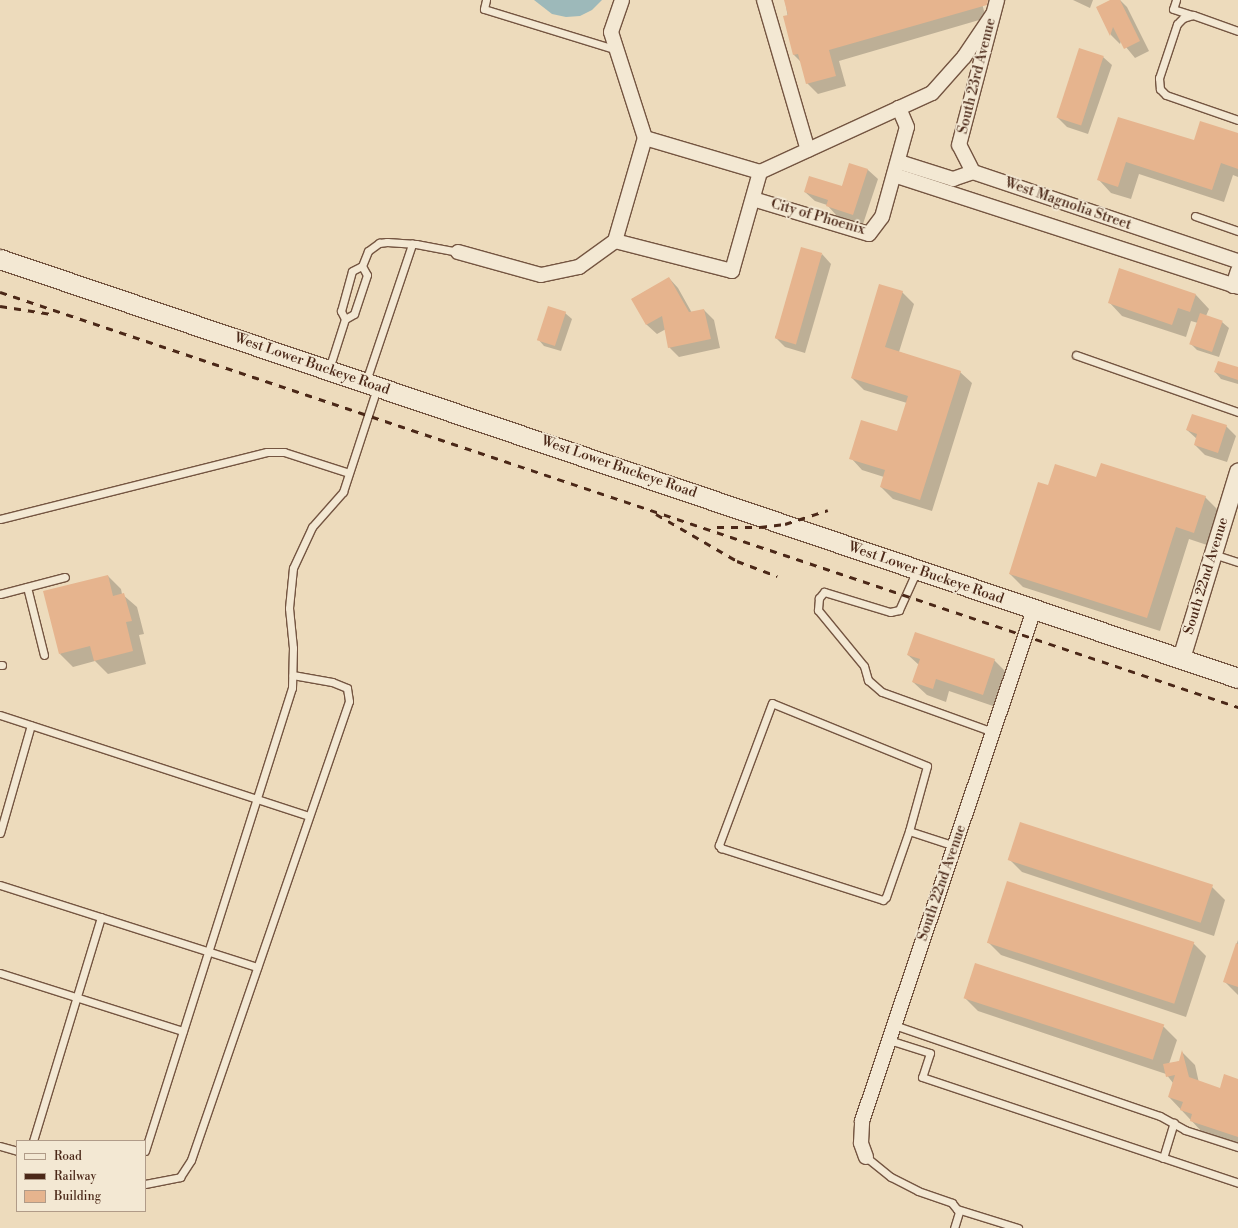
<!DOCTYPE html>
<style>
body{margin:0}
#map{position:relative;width:1238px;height:1228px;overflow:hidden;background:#eddbbc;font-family:"Libre Bodoni",serif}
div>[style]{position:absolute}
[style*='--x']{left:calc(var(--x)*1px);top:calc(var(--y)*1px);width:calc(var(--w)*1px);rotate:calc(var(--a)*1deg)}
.water>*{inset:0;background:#9db9ba}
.shadow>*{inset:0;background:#0003}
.building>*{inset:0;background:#e6b48e;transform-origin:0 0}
.roads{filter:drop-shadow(1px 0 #745541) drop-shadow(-1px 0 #745541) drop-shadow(0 1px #745541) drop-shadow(0 -1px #745541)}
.service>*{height:7px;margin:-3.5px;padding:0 3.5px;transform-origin:3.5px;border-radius:3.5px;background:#f3e8d3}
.minor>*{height:14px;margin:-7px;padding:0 7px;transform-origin:7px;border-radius:7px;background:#f3e8d3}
.tertiary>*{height:17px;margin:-8.5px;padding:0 8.5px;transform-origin:8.5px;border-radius:8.5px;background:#f3e8d3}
.secondary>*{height:19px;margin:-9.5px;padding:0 9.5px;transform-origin:9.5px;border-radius:9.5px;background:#f3e8d3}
.rail>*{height:3px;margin-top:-1.5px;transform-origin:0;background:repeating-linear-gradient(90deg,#4b2818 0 7px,transparent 0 14px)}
span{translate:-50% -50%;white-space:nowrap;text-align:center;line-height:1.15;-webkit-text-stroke:3.5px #f3e8d3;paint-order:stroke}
.street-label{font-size:14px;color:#4b2818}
.legend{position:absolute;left:16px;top:1140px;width:130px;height:72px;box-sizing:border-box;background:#f3e8d3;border:1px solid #b09b88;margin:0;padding:5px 7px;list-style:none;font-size:12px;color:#4b2818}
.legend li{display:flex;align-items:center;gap:8px;height:20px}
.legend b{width:20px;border:1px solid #b09b88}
</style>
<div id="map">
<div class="water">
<div style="clip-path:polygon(534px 0,602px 0,592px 10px,580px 16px,566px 17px,552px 14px)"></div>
</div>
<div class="shadow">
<div style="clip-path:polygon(785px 0,981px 0,986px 18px,839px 61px,846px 86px,818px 94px,807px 83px,801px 62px,794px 55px)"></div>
<div style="clip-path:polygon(1073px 0,1093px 0,1090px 8px)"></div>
<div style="clip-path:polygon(1113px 0,1120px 0,1127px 7px,1149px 51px,1135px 58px,1121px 41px,1120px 44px,1111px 35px,1097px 8px)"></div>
<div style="clip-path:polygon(1103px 57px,1112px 65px,1088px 134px,1067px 127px,1058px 118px)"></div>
<div style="clip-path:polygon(1119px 119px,1195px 142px,1238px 135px,1238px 177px,1233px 175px,1224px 202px,1139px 174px,1131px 199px,1111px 193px,1099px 180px)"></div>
<div style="clip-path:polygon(850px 164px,868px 170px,878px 179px,863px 224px,837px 216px,827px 205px,815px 201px,805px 192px,842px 187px)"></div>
<div style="clip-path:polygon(822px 254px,831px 264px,805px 353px,785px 347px,775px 337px)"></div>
<div style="clip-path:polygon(669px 278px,678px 288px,692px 313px,704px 310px,714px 320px,720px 348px,679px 357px,669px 347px,666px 329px,657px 334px,647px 325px,632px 299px)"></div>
<div style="clip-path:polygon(902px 292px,914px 304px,899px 352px,960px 372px,972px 383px,932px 511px,893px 499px,881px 487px,884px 477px,862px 470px,851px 458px,898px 432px,907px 403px,864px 390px,852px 378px)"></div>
<div style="clip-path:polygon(1196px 295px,1209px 309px,1206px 316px,1222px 322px,1229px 328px,1219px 357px,1197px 350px,1191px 344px,1198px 323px,1191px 321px,1186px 337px,1122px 316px,1109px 302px)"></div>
<div style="clip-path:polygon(565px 313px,572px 319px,561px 351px,544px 346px,538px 339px)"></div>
<div style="clip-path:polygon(1238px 368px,1238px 384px,1221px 379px,1215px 372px)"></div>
<div style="clip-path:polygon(1226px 426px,1236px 436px,1227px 462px,1205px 455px,1195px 445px,1197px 439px,1187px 430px)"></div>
<div style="clip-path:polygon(1097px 478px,1205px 497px,1219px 511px,1207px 545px,1189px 539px,1160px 631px,1023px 587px,1010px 574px,1049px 487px)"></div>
<div style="clip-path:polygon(108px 576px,121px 589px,122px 594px,137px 607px,144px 634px,139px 635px,146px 664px,108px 674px,95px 661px,73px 667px,60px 654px)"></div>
<div style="clip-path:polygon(908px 655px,994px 660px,1007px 673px,996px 707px,949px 691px,946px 702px,927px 695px,913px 682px,919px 665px)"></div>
<div style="clip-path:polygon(1009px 859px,1212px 887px,1225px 900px,1214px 936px,1022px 872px)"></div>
<div style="clip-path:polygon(1238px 940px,1238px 995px,1224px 981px)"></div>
<div style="clip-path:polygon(988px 942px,1193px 943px,1206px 956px,1186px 1017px,1001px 955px)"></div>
<div style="clip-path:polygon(976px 964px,1164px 1027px,1177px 1040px,1169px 1064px,1180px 1061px,1182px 1052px,1195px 1065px,1199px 1083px,1221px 1090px,1238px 1080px,1238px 1145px,1204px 1134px,1169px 1097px,1173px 1083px,1166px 1074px,978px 1011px,965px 998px)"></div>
</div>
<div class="building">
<div style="clip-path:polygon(784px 0,988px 0,987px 5px,829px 50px,836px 76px,806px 84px,798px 54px,793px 55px,783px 16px,788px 15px)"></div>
<div style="clip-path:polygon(1110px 0,1120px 0,1140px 41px,1124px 49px,1113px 27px,1110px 36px,1096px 7px)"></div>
<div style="left:1079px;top:48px;width:26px;height:73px;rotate:18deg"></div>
<div style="clip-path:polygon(1118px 117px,1194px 140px,1200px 121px,1238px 133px,1238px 169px,1221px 163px,1212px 190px,1126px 162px,1118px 187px,1097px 180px)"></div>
<div style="clip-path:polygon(849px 163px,868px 169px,853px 215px,826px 206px,828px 200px,804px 192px,809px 176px,842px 186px)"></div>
<div style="left:801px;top:247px;width:22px;height:95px;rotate:16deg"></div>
<div style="clip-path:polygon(1119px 268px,1196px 294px,1190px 312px,1178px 308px,1172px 325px,1108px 303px)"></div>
<div style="clip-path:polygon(669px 277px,689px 312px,704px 309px,711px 339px,668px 348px,662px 316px,646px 325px,631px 299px)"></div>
<div style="clip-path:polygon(879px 284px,903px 291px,885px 347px,961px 371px,920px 500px,880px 487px,885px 470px,849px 459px,861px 420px,897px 431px,908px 396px,851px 378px)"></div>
<div style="left:548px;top:306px;width:19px;height:36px;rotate:18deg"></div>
<div style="left:1200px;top:313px;width:24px;height:33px;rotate:19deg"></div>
<div style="clip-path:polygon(1218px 361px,1238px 367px,1238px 380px,1214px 372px)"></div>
<div style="clip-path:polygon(1192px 414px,1227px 425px,1218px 453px,1194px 445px,1197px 434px,1186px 430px)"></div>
<div style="clip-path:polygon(1101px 463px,1206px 496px,1194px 533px,1176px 527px,1147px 618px,1009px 574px,1038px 482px,1048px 485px,1055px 464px,1096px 477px)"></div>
<div style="clip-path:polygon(108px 575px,113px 596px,124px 593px,132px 621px,126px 622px,133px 651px,94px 661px,90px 646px,59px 654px,43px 591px)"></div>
<div style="clip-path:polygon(915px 632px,995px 659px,983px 695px,936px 679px,933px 689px,912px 682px,920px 659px,907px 655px)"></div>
<div style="left:1020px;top:822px;width:203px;height:40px;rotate:18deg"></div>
<div style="left:1007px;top:881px;width:197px;height:65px;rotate:18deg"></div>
<div style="clip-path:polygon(1236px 943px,1238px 944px,1238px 987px,1223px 982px)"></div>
<div style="left:975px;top:963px;width:199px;height:37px;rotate:18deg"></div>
<div style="clip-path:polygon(1182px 1050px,1189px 1077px,1220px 1088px,1224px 1074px,1238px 1079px,1238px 1137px,1190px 1121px,1192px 1114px,1180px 1110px,1183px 1102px,1168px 1097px,1175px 1075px,1166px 1077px,1163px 1064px,1179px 1061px)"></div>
</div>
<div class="roads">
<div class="service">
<div style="--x:486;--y:0;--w:9;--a:103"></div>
<div style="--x:484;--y:9;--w:139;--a:17.1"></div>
<div style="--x:1176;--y:0;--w:9;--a:108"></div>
<div style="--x:1173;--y:9;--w:20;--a:18"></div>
<div style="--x:1238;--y:31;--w:48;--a:-160.4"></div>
<div style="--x:1193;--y:15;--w:10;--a:163"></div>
<div style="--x:1183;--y:18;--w:8;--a:135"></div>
<div style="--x:1177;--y:24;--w:57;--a:108.4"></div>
<div style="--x:1159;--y:78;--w:11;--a:85"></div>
<div style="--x:1160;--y:89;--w:8;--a:45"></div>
<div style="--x:1166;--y:95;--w:76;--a:19.1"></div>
<div style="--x:1195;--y:216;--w:46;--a:19.2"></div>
<div style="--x:362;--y:266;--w:16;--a:-68"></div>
<div style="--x:368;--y:251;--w:14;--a:-36"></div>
<div style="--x:379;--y:243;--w:8;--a:-7"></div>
<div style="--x:387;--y:242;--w:29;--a:4"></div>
<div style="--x:416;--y:244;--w:43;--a:10.8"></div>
<div style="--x:1076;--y:355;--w:172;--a:19.4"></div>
<div style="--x:329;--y:369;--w:52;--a:-72.3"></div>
<div style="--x:345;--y:319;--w:9;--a:-117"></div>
<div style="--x:341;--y:311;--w:41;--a:-74.6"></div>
<div style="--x:352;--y:271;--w:11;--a:-27"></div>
<div style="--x:362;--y:266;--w:10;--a:61"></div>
<div style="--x:367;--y:275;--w:41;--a:108.4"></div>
<div style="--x:354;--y:314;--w:10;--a:151"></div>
<div style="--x:366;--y:381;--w:145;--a:-71.4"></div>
<div style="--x:0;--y:519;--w:275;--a:-14.1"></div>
<div style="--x:267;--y:452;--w:17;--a:0"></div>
<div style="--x:284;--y:452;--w:68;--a:17.9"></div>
<div style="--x:1213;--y:554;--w:26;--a:18"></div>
<div style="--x:917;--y:570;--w:44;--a:114.2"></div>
<div style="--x:899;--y:610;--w:9;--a:167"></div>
<div style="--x:890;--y:612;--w:69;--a:-163.1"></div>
<div style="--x:824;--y:592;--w:8;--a:130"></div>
<div style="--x:819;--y:598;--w:12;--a:95"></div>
<div style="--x:818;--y:610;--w:72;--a:50.6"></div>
<div style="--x:864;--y:666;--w:15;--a:74"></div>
<div style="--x:868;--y:680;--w:18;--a:41"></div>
<div style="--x:882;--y:692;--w:118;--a:19.8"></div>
<div style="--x:27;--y:587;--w:70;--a:76"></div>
<div style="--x:0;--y:594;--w:67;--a:-14.7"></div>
<div style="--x:0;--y:665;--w:2;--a:0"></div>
<div style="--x:0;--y:715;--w:325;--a:18.1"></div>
<div style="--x:909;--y:831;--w:67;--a:-74.5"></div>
<div style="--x:927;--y:766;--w:167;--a:-157.9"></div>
<div style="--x:772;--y:703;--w:152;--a:110.5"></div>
<div style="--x:719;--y:845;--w:4;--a:56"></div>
<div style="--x:721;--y:848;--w:170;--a:17.8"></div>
<div style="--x:883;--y:900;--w:4;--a:-45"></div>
<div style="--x:886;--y:897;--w:70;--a:-70.8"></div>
<div style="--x:909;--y:831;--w:48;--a:18.1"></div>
<div style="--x:0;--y:833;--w:112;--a:-74"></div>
<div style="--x:0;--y:885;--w:270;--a:17.7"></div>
<div style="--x:0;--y:973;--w:192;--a:17.6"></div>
<div style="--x:894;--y:1025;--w:281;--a:18.9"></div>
<div style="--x:1160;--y:1116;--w:29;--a:29"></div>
<div style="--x:1185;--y:1130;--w:56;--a:17.8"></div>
<div style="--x:889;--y:1040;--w:43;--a:17.6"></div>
<div style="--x:930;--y:1053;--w:25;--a:108"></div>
<div style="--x:922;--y:1077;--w:333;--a:18.5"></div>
<div style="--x:33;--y:1141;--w:234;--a:-73.1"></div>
<div style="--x:0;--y:1146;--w:18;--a:16"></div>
<div style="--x:145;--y:1151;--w:486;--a:-72.4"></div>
<div style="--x:292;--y:688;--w:40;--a:-88.6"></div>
<div style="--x:293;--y:648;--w:40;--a:-95.7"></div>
<div style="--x:289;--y:608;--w:40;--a:-84.3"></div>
<div style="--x:293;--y:568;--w:45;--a:-65.1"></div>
<div style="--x:312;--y:527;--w:47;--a:-48.5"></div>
<div style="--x:343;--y:492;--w:109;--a:-71.9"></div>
<div style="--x:866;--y:1157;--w:32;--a:39"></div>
<div style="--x:891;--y:1177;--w:30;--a:27"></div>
<div style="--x:918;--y:1191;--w:36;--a:19"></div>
<div style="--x:952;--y:1203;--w:11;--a:52"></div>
<div style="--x:959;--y:1212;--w:17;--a:107"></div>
<div style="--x:1163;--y:1158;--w:37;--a:-73"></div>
<div style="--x:145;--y:1184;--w:36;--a:-11"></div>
<div style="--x:180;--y:1177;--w:20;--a:-57"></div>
<div style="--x:191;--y:1160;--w:485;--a:-71"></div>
<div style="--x:349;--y:701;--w:13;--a:-99"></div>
<div style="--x:347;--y:688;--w:16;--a:-158"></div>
<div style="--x:332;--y:682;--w:40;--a:-170"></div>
<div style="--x:957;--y:1209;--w:64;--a:17.3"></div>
</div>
<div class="minor">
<div style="--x:764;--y:0;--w:156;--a:73.7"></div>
<div style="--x:645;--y:138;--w:120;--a:16.5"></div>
<div style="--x:760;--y:172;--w:189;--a:-24.7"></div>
<div style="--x:932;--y:93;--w:48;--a:-48.4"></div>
<div style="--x:964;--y:57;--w:52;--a:-56"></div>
<div style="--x:899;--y:162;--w:57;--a:17.5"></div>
<div style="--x:953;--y:179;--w:21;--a:-19"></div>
<div style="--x:973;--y:172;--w:280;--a:18.6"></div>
<div style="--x:973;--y:172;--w:30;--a:-117"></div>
<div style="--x:959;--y:145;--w:150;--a:-75.3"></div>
<div style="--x:894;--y:175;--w:362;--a:18"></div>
<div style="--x:753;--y:199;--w:121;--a:16.8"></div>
<div style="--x:869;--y:234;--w:21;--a:-53"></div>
<div style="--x:882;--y:217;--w:93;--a:-74.5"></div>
<div style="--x:907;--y:127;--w:21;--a:-113"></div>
<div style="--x:615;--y:241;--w:121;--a:14.4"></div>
<div style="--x:732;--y:271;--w:103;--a:-74.2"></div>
<div style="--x:458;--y:252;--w:86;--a:15.5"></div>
<div style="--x:541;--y:275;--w:39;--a:-12"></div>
<div style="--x:579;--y:267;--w:44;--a:-35.8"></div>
<div style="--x:615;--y:241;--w:107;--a:-73.8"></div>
<div style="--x:645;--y:138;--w:111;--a:-107.8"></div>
<div style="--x:611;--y:32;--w:34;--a:-71"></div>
<div style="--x:1233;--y:286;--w:16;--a:-72"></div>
<div style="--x:866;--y:1157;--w:15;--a:-110"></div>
<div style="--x:861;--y:1143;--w:22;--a:-87"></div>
<div style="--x:862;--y:1121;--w:539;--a:-71.4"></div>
</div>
<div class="tertiary">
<div style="--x:1181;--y:658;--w:195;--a:-73"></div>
</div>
<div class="secondary">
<div style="--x:0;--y:259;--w:1307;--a:18.7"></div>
</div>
</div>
<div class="rail">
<div style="--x:0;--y:292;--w:1306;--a:18.53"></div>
<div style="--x:0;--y:306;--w:52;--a:8.9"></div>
<div style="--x:656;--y:514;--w:94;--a:30.1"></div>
<div style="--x:737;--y:561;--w:43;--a:20.6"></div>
<div style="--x:717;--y:527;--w:43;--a:0"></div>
<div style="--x:760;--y:527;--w:25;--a:-7"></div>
<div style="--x:785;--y:524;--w:45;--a:-18"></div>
</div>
<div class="street-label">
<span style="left:977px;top:76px;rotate:-76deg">South 23rd Avenue</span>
<span style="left:1068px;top:204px;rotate:19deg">West Magnolia Street</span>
<span style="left:818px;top:217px;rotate:16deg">City of Phoenix</span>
<span style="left:312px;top:364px;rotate:19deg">West Lower Buckeye Road</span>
<span style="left:619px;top:467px;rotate:19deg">West Lower Buckeye Road</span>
<span style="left:926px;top:573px;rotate:19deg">West Lower Buckeye Road</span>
<span style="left:1206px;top:576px;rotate:-73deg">South 22nd Avenue</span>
<span style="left:942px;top:883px;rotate:-71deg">South 22nd Avenue</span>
</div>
<ul class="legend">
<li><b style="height:5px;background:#f3e8d3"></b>Road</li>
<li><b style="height:5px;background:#4b2818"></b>Railway</li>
<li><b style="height:11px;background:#e6b48e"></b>Building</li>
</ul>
</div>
